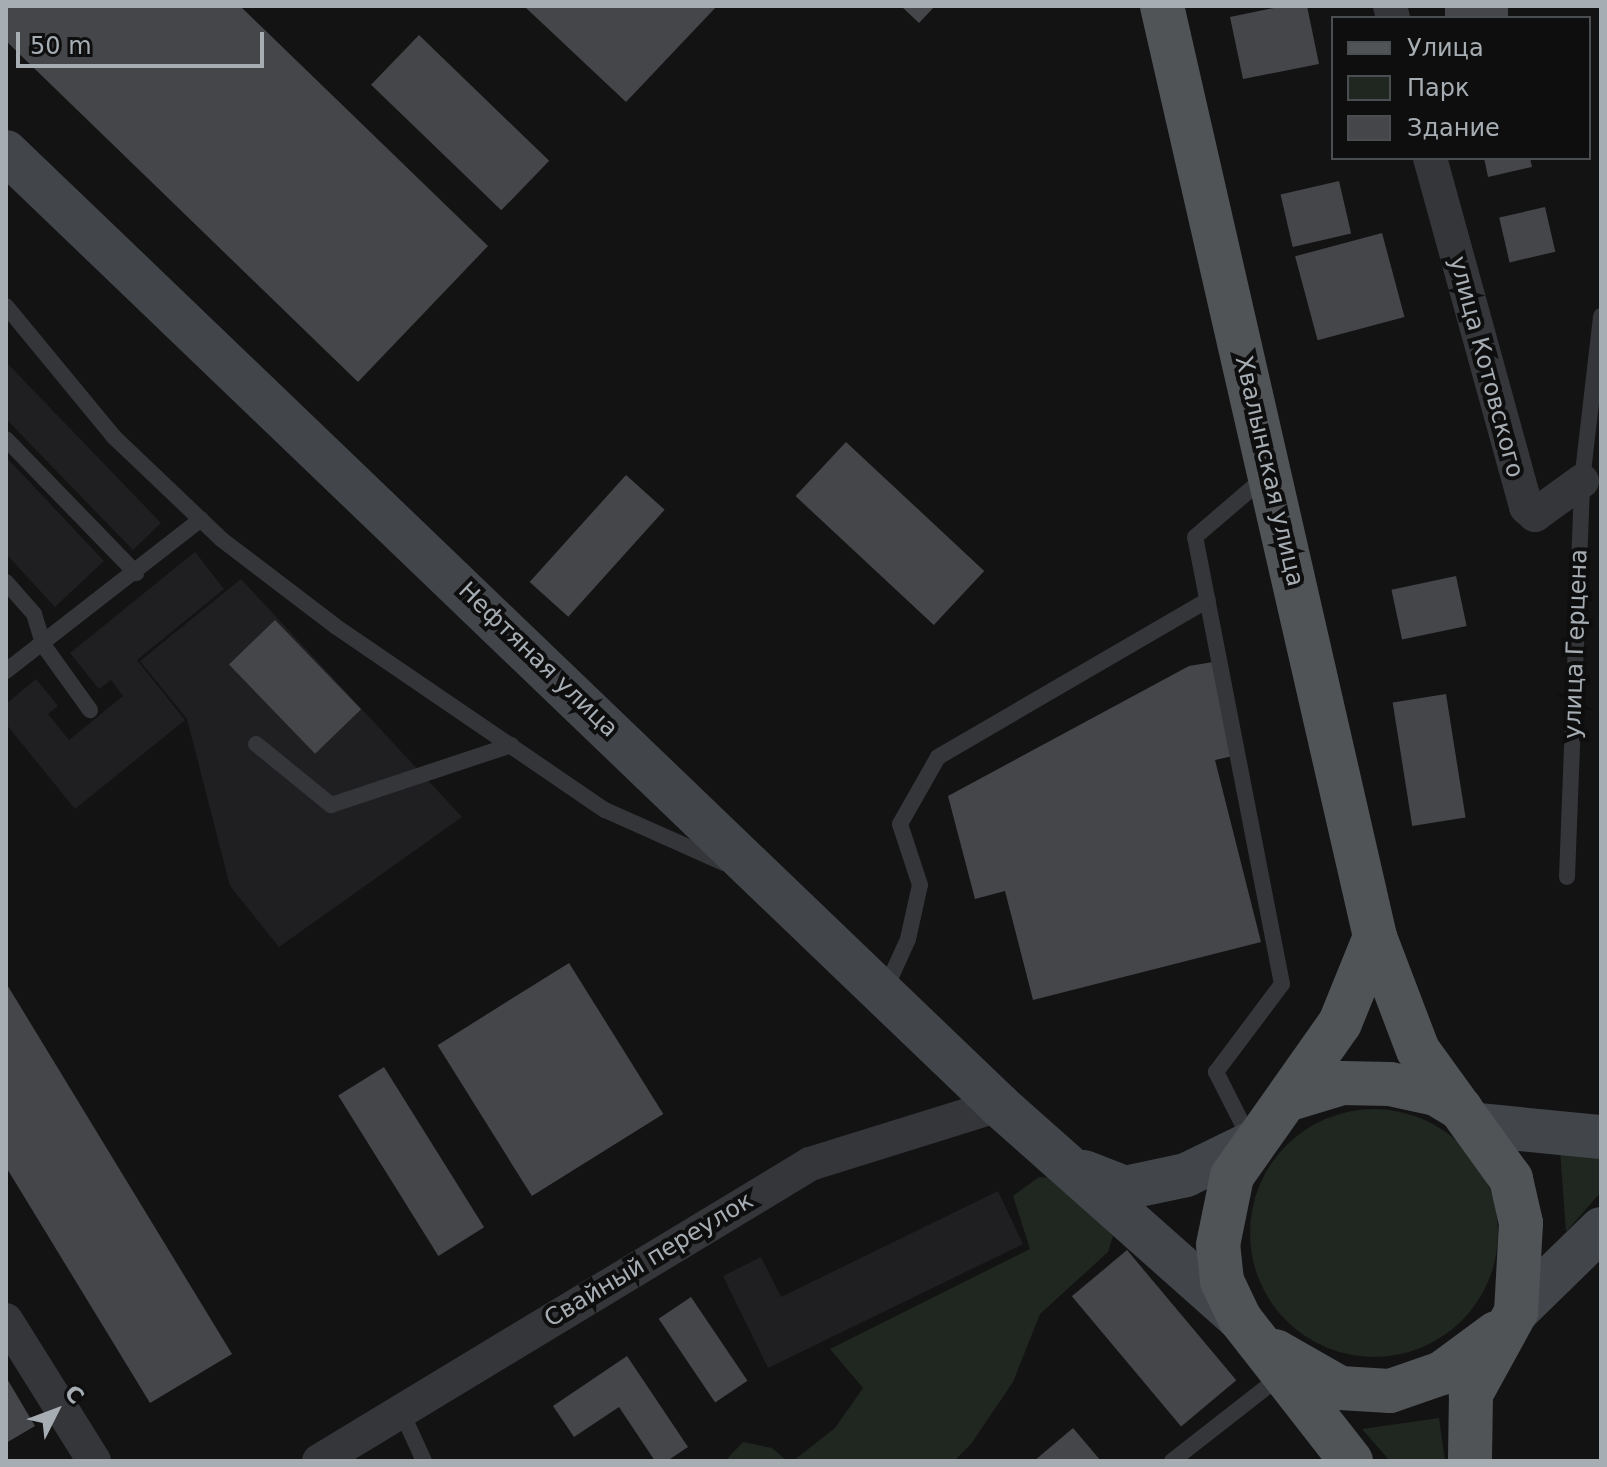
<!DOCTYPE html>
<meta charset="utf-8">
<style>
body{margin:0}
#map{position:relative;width:1607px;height:1467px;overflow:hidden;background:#131314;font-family:"DejaVu Sans",sans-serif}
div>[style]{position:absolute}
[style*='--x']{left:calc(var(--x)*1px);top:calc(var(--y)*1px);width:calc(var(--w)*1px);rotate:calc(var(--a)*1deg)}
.built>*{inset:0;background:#1f1f21}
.green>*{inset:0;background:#202620}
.round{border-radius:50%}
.building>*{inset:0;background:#454649;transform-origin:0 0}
.lane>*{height:16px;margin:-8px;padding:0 8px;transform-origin:8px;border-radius:8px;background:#343639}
.street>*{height:34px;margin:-17px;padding:0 17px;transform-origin:17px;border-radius:17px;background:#343639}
.secondary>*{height:44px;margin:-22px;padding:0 22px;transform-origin:22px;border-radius:22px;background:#424549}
.primary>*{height:44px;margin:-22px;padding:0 22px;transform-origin:22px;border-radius:22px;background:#515457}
span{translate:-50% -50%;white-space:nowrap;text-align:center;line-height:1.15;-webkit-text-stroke:8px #0e0e0f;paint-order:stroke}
.street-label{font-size:24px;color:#a6adb3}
.frame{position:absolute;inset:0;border:8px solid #a6adb3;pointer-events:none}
.legend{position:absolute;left:1331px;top:16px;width:260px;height:144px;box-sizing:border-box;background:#0e0e0f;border:2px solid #4b4e51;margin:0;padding:10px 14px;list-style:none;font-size:24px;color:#a6adb3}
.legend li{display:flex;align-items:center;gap:16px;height:40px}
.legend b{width:40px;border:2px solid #4b4e51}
.north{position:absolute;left:16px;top:1371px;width:80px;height:80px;-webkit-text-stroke:6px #0e0e0f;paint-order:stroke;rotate:48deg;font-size:22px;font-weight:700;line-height:32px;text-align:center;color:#a6adb3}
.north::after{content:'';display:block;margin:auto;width:28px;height:36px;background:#a6adb3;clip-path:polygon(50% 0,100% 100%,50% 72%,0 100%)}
.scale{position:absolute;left:16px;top:32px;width:248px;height:36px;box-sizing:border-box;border:4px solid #a6adb3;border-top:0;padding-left:10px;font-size:24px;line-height:28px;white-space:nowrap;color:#a6adb3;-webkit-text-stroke:6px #0e0e0f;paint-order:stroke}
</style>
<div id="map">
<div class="built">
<div style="clip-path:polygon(6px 362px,161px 523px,133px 550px,6px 419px)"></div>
<div style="clip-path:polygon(6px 457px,104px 561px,55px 607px,6px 554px)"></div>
<div style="clip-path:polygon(195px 552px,224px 589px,137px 660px,185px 720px,75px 809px,6px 724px,6px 704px,36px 679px,58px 706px,48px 714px,69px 740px,123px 696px,111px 680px,99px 689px,70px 653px)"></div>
<div style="clip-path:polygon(241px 579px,462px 817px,279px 947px,230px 886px,187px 719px,140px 661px)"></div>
<div style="clip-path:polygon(998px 1191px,1023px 1244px,768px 1368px,723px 1276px,761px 1257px,781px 1297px)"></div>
</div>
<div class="green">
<div class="round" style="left:1250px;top:1109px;width:248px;height:248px"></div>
<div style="clip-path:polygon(1560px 1150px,1601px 1150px,1601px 1192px,1566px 1232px)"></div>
<div style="clip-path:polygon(1039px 1177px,1054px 1178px,1113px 1236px,1108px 1252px,1040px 1314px,1013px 1382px,971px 1444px,954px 1461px,793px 1461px,835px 1428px,863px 1388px,830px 1349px,1030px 1249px,1013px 1196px)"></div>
<div style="clip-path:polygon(1439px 1418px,1445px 1461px,1390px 1461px,1362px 1429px)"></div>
<div style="clip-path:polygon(743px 1442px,772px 1448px,787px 1461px,725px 1461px)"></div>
</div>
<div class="building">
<div style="clip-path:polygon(6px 6px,240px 6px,488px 246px,358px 382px,6px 41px)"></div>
<div style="clip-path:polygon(524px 6px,717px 6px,626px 102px)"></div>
<div style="clip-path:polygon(901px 6px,935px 6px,919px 23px)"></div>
<div style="clip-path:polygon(1283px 6px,1307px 6px,1319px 64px,1243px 79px,1230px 17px)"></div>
<div style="left:1445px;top:6px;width:63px;height:12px"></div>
<div style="left:419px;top:35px;width:181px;height:69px;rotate:44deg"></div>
<div style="clip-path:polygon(1484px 158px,1530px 158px,1532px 167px,1488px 177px)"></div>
<div style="left:1339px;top:181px;width:54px;height:60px;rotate:77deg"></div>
<div style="left:1545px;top:207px;width:46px;height:47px;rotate:77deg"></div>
<div style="left:1382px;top:233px;width:87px;height:90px;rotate:75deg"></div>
<div style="left:846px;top:442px;width:189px;height:74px;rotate:43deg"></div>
<div style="left:626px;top:475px;width:52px;height:144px;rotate:42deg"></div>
<div style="left:1456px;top:576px;width:51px;height:66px;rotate:78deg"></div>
<div style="left:275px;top:620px;width:124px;height:64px;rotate:46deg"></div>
<div style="clip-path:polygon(1213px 662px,1233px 756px,1215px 760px,1261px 942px,1033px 1000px,1005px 891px,975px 899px,948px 796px,1189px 666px)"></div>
<div style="left:1446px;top:694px;width:125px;height:54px;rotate:81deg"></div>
<div style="left:569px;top:963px;width:178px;height:155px;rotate:58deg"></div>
<div style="clip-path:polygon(6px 983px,232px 1354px,150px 1403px,6px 1167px)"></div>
<div style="left:384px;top:1067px;width:189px;height:54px;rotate:58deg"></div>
<div style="left:1127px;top:1250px;width:170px;height:72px;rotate:50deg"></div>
<div style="left:691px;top:1297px;width:101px;height:39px;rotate:56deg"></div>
<div style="clip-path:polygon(627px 1356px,688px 1447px,667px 1461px,655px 1461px,619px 1407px,574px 1437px,553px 1406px)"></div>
<div style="clip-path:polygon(6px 1377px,35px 1426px,6px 1443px)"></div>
<div style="clip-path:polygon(1073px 1428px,1101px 1461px,1034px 1461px)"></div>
</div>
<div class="lane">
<div style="--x:6;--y:306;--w:170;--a:50.5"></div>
<div style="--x:114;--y:437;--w:148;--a:43.6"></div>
<div style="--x:221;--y:539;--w:143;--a:37.3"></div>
<div style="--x:335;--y:626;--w:327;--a:34.3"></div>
<div style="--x:605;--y:810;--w:130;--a:24"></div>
<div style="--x:6;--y:439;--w:187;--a:45.9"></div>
<div style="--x:6;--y:582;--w:43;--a:48.8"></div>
<div style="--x:34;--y:614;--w:34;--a:73"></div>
<div style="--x:44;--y:646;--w:79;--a:54.3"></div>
<div style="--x:6;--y:671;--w:247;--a:-37.9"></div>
<div style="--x:256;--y:744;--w:97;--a:39.1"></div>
<div style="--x:331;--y:805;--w:190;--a:-18.4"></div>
<div style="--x:1567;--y:877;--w:396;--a:-87.8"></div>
<div style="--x:1582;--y:481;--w:166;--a:-83.4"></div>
<div style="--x:884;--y:992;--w:58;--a:-65.6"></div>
<div style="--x:908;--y:939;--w:55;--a:-77.5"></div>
<div style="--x:920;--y:885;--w:64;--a:-108.2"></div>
<div style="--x:900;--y:824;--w:77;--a:-60.4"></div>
<div style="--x:938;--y:757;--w:312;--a:-30.2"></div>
<div style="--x:1252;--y:1143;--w:80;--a:-116.9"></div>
<div style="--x:1216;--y:1072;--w:110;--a:-53.1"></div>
<div style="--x:1282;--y:984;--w:455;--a:-101"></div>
<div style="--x:1195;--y:537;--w:92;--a:-40.6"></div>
<div style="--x:403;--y:1415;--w:51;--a:65.5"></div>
<div style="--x:1172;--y:1461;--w:140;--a:-38"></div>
</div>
<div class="street">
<div style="--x:1390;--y:6;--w:12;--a:76"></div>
<div style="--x:1430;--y:158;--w:362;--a:74.6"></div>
<div style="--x:1526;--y:507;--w:12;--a:42"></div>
<div style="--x:1535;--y:515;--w:58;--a:-35.9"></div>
<div style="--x:6;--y:1320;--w:166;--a:58"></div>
<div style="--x:319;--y:1461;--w:574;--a:-31.17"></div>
<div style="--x:810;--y:1164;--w:198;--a:-17.3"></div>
</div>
<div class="secondary">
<div style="--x:6;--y:152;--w:1376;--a:43.82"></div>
<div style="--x:999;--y:1105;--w:322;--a:41.6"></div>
<div style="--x:1478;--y:1125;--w:124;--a:5.6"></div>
<div style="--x:1084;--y:1172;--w:44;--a:21.3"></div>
<div style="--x:1125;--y:1188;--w:62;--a:-12"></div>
<div style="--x:1186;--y:1175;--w:73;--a:-25.9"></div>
<div style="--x:1516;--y:1312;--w:119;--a:-44.3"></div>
</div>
<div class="primary">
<div style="--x:1162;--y:6;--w:955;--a:77.11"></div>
<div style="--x:1375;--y:937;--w:121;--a:69.2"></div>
<div style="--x:1418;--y:1050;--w:159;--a:54.2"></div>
<div style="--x:1511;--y:1179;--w:45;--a:77.2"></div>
<div style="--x:1521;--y:1223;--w:89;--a:93.2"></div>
<div style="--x:1516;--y:1312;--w:94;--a:118.8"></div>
<div style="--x:1471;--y:1394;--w:67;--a:90.9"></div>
<div style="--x:1293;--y:1098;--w:51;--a:-17"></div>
<div style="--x:1342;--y:1083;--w:48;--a:1.2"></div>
<div style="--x:1390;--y:1084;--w:47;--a:12.3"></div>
<div style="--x:1436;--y:1094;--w:29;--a:31"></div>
<div style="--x:1275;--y:1351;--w:75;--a:29.6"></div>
<div style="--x:1340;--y:1388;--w:50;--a:3.4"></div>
<div style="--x:1390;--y:1391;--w:55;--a:-19.1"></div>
<div style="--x:1442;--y:1373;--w:67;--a:-36.5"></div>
<div style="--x:1351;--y:1461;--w:180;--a:-128"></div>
<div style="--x:1240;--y:1319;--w:42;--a:-115.3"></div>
<div style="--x:1222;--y:1281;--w:36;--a:-96"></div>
<div style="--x:1218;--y:1245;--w:70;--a:-78.5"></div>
<div style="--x:1232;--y:1176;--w:187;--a:-54.8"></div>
<div style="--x:1340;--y:1023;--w:93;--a:-67.9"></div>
</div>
<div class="street-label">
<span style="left:1486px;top:367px;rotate:75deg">улица Котовского</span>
<span style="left:1269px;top:471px;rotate:77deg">Хвалынская улица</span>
<span style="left:1576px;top:644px;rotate:-88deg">улица Герцена</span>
<span style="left:538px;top:660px;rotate:44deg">Нефтяная улица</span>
<span style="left:649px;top:1260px;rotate:-31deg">Свайный переулок</span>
</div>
<div class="frame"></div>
<ul class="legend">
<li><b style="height:10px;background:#515457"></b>Улица</li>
<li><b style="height:22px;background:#202620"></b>Парк</li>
<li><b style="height:22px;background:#454649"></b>Здание</li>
</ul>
<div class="north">С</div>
<div class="scale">50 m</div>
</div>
